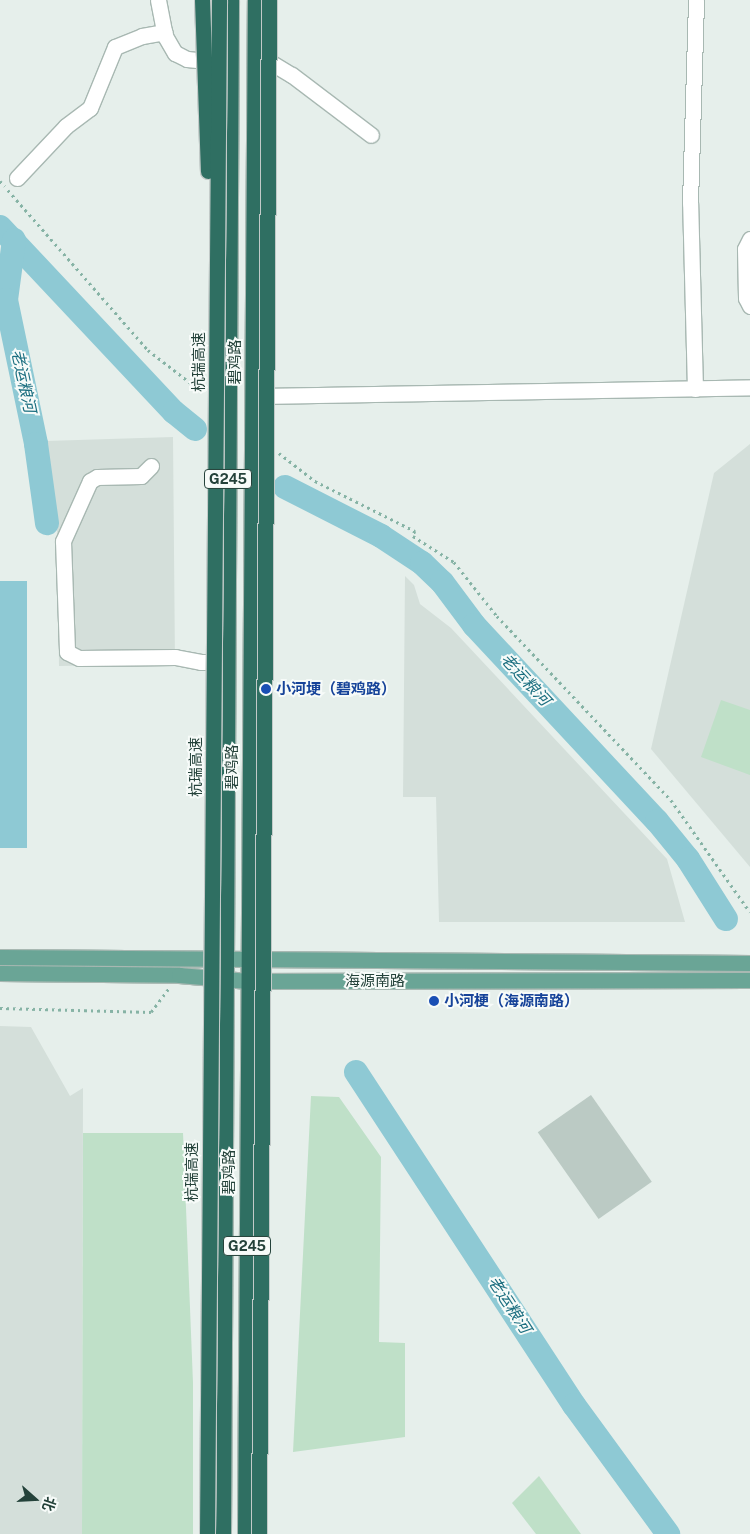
<!DOCTYPE html>
<meta charset="utf-8">
<style>
body{margin:0}
#map{position:relative;width:750px;height:1534px;overflow:hidden;background:#e6efeb;font-family:"Public Sans","Noto Sans SC",sans-serif}
div>[style]{position:absolute}
[style*='--x']{left:calc(var(--x)*1px);top:calc(var(--y)*1px);width:calc(var(--w)*1px);rotate:calc(var(--a)*1deg)}
.built>*{inset:0;background:#d4dfda}
.green>*{inset:0;background:#bfe0c8}
.water>*{inset:0;background:#8ec9d4;transform-origin:0 0}
.river>*{height:24px;margin:-12px;padding:0 12px;transform-origin:12px;border-radius:12px;background:#8ec9d4}
.building>*{inset:0;background:#bbcac4;transform-origin:0 0}
.path>*{height:2.5px;margin-top:-1.25px;transform-origin:0;background:repeating-linear-gradient(90deg,#86b3a5 0 2.5px,transparent 0 6.5px)}
.roads{filter:drop-shadow(1px 0 #a8b8b2) drop-shadow(-1px 0 #a8b8b2) drop-shadow(0 1px #a8b8b2) drop-shadow(0 -1px #a8b8b2)}
.minor>*{height:15px;margin:-7.5px;padding:0 7.5px;transform-origin:7.5px;border-radius:7.5px;background:#fff}
.major>*{height:15px;margin:-7.5px;padding:0 7.5px;transform-origin:7.5px;border-radius:7.5px;background:#6aa596}
.highway>*{height:15px;margin:-7.5px;padding:0 7.5px;transform-origin:7.5px;border-radius:7.5px;background:#2f6f62}
.bridges{filter:drop-shadow(1px 0 #c2cac8) drop-shadow(-1px 0 #c2cac8) drop-shadow(0 1px #c2cac8) drop-shadow(0 -1px #c2cac8)}
.highway-bridge>*{height:15px;margin:-7.5px;padding:0 7.5px;transform-origin:7.5px;border-radius:7.5px;background:#2f6f62}
.dots>*{width:14px;height:14px;translate:-50% -50%;box-sizing:border-box;border:2px solid #f7fbf9;border-radius:50%}
span{translate:-50% -50%;white-space:nowrap;text-align:center;line-height:1.15;-webkit-text-stroke:4px #f7fbf9;paint-order:stroke}
.shield-label span{padding:1px 4px;background:#f7fbf9;border:1px solid;border-radius:4px;-webkit-text-stroke-width:0}
.shield-label{font-size:14px;color:#24423a;font-weight:700}
.street-label{font-size:15px;color:#24423a}
.transit-label{font-size:15px;color:#164399;font-weight:700}
.left{translate:0 -50%;text-align:left}
.water-label{font-size:16px;color:#1c6f80;font-style:italic}
.north{position:absolute;left:10px;top:1474px;width:50px;height:50px;-webkit-text-stroke:4px #f7fbf9;paint-order:stroke;rotate:109deg;font-size:14px;font-weight:700;line-height:20px;text-align:center;color:#24423a}
.north::after{content:'';display:block;margin:auto;width:18px;height:22px;background:#24423a;clip-path:polygon(50% 0,100% 100%,50% 72%,0 100%)}
</style>
<div id="map">
<div class="built">
<div style="clip-path:polygon(173px 437px,175px 664px,59px 666px,57px 526px,46px 441px)"></div>
<div style="clip-path:polygon(750px 444px,750px 867px,651px 749px,714px 473px)"></div>
<div style="clip-path:polygon(405px 576px,414px 585px,420px 604px,451px 628px,667px 859px,685px 922px,439px 922px,436px 797px,403px 797px)"></div>
<div style="clip-path:polygon(0 1026px,31px 1027px,70px 1096px,83px 1088px,82px 1534px,0 1534px)"></div>
</div>
<div class="green">
<div style="clip-path:polygon(721px 700px,750px 710px,750px 775px,701px 757px)"></div>
<div style="clip-path:polygon(311px 1096px,339px 1097px,381px 1157px,379px 1342px,405px 1343px,405px 1437px,293px 1452px)"></div>
<div style="clip-path:polygon(83px 1133px,183px 1133px,193px 1383px,193px 1534px,82px 1534px)"></div>
<div style="clip-path:polygon(539px 1476px,581px 1534px,536px 1534px,512px 1503px)"></div>
</div>
<div class="water">
<div style="left:0;top:581px;width:27px;height:267px"></div>
</div>
<div class="river">
<div style="--x:0;--y:227;--w:254;--a:46.8"></div>
<div style="--x:174;--y:412;--w:27;--a:39"></div>
<div style="--x:14;--y:240;--w:61;--a:97.6"></div>
<div style="--x:6;--y:300;--w:147;--a:78.2"></div>
<div style="--x:36;--y:444;--w:80;--a:82.1"></div>
<div style="--x:285;--y:487;--w:108;--a:27"></div>
<div style="--x:381;--y:536;--w:49;--a:33.4"></div>
<div style="--x:422;--y:563;--w:28;--a:44"></div>
<div style="--x:442;--y:582;--w:54;--a:53.3"></div>
<div style="--x:474;--y:625;--w:268;--a:47"></div>
<div style="--x:657;--y:821;--w:49;--a:50.8"></div>
<div style="--x:688;--y:859;--w:71;--a:57.7"></div>
<div style="--x:356;--y:1072;--w:398;--a:56.8"></div>
<div style="--x:574;--y:1405;--w:160;--a:53.9"></div>
</div>
<div class="building">
<div style="left:591px;top:1095px;width:106px;height:65px;rotate:55deg"></div>
</div>
<div class="path">
<div style="--x:0;--y:181;--w:7;--a:45"></div>
<div style="--x:8;--y:190;--w:213;--a:48.8"></div>
<div style="--x:148;--y:350;--w:67;--a:37.7"></div>
<div style="--x:279;--y:453;--w:46;--a:37.9"></div>
<div style="--x:315;--y:481;--w:112;--a:26.6"></div>
<div style="--x:415;--y:531;--w:5;--a:112"></div>
<div style="--x:413;--y:536;--w:49;--a:32.4"></div>
<div style="--x:454;--y:562;--w:69;--a:51.5"></div>
<div style="--x:497;--y:616;--w:253;--a:46.6"></div>
<div style="--x:671;--y:800;--w:137;--a:54.8"></div>
<div style="--x:0;--y:1008;--w:151;--a:1.5"></div>
<div style="--x:151;--y:1012;--w:30;--a:-53"></div>
</div>
<div class="roads">
<div class="minor">
<div style="--x:158;--y:0;--w:37;--a:79"></div>
<div style="--x:165;--y:36;--w:20;--a:60"></div>
<div style="--x:175;--y:53;--w:13;--a:27"></div>
<div style="--x:187;--y:59;--w:29;--a:6"></div>
<div style="--x:260;--y:56;--w:37;--a:31"></div>
<div style="--x:292;--y:75;--w:99;--a:37.2"></div>
<div style="--x:17;--y:178;--w:71;--a:-46.7"></div>
<div style="--x:66;--y:126;--w:30;--a:-37"></div>
<div style="--x:90;--y:108;--w:66;--a:-67.7"></div>
<div style="--x:115;--y:47;--w:29;--a:-22"></div>
<div style="--x:142;--y:36;--w:23;--a:-10"></div>
<div style="--x:750;--y:239;--w:11;--a:117"></div>
<div style="--x:745;--y:249;--w:49;--a:88.8"></div>
<div style="--x:746;--y:298;--w:9;--a:63"></div>
<div style="--x:695;--y:389;--w:186;--a:-91.5"></div>
<div style="--x:690;--y:203;--w:203;--a:-88.3"></div>
<div style="--x:254;--y:396;--w:496;--a:-1"></div>
<div style="--x:151;--y:466;--w:14;--a:135"></div>
<div style="--x:141;--y:476;--w:44;--a:178.7"></div>
<div style="--x:97;--y:477;--w:8;--a:150"></div>
<div style="--x:90;--y:481;--w:66;--a:114.2"></div>
<div style="--x:63;--y:541;--w:111;--a:87.9"></div>
<div style="--x:67;--y:652;--w:13;--a:27"></div>
<div style="--x:79;--y:658;--w:96;--a:-0.6"></div>
<div style="--x:175;--y:657;--w:26;--a:11"></div>
<div style="--x:201;--y:662;--w:25;--a:0"></div>
</div>
<div class="major">
<div style="--x:0;--y:957;--w:750;--a:0.46"></div>
<div style="--x:0;--y:973;--w:179;--a:0.6"></div>
<div style="--x:179;--y:975;--w:69;--a:5"></div>
<div style="--x:248;--y:981;--w:502;--a:-0.11"></div>
</div>
<div class="highway">
<div style="--x:223;--y:1534;--w:1534;--a:-89.7"></div>
<div style="--x:245;--y:1534;--w:1534;--a:-89.63"></div>
</div>
</div>
<div class="bridges">
<div class="highway-bridge">
<div style="--x:202;--y:0;--w:171;--a:88"></div>
<div style="--x:207;--y:1534;--w:1534;--a:-89.55"></div>
<div style="--x:259;--y:1534;--w:1534;--a:-89.63"></div>
</div>
</div>
<div class="dots">
<div style="left:266px;top:689px;background:#1a4fb4"></div>
<div style="left:434px;top:1001px;background:#1a4fb4"></div>
</div>
<div class="shield-label">
<span style="left:228px;top:479px">G245</span>
<span style="left:247px;top:1246px">G245</span>
</div>
<div class="street-label">
<span style="left:199px;top:362px;rotate:-90deg">杭瑞高速</span>
<span style="left:235px;top:362px;rotate:-90deg">碧鸡路</span>
<span style="left:196px;top:767px;rotate:-90deg">杭瑞高速</span>
<span style="left:232px;top:767px;rotate:-90deg">碧鸡路</span>
<span style="left:375px;top:981px">海源南路</span>
<span style="left:192px;top:1172px;rotate:-90deg">杭瑞高速</span>
<span style="left:229px;top:1172px;rotate:-90deg">碧鸡路</span>
</div>
<div class="transit-label">
<span class="left" style="left:276px;top:689px">小河埂（碧鸡路）</span>
<span class="left" style="left:444px;top:1001px">小河梗（海源南路）</span>
</div>
<div class="water-label">
<span style="left:23px;top:381px;rotate:78deg">老运粮河</span>
<span style="left:525px;top:680px;rotate:47deg">老运粮河</span>
<span style="left:509px;top:1305px;rotate:57deg">老运粮河</span>
</div>
<div class="north">北</div>
</div>
